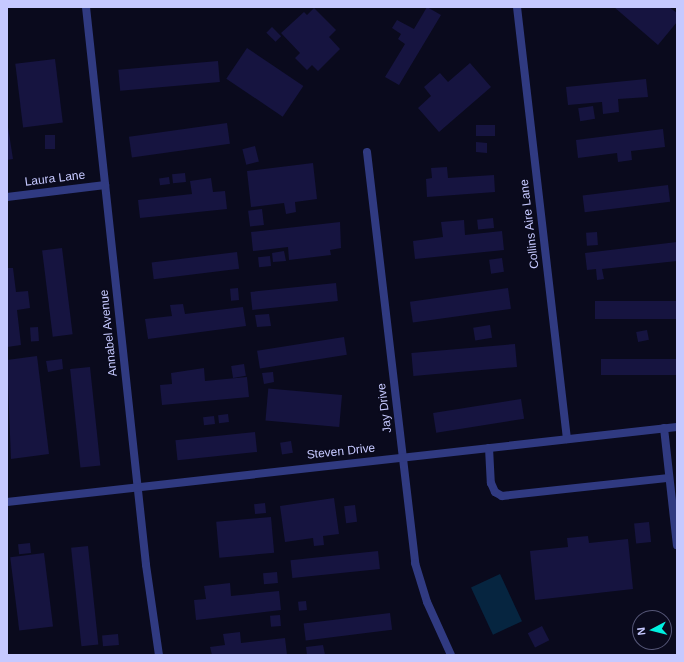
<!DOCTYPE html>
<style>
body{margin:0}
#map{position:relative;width:684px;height:662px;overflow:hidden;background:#0a0a1d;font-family:Arial,sans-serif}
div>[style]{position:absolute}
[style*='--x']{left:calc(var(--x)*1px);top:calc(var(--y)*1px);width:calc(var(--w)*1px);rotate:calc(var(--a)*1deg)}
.water>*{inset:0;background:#062540;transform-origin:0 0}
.building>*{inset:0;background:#161440;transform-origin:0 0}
.service>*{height:8px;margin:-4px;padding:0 4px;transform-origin:4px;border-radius:4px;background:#303a81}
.minor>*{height:8px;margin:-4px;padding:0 4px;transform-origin:4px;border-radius:4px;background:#303a81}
span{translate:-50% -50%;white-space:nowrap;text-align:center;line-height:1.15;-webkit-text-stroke:3px #0a0a1d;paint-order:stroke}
.street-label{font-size:12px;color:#c6c9ff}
.frame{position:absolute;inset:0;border:8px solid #c6c9ff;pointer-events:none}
.north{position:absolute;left:632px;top:610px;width:40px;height:40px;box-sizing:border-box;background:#0a0a1d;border:1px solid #555677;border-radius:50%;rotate:263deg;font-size:11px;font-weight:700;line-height:16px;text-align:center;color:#c6c9ff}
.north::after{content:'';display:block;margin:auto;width:14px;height:18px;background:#00f1e1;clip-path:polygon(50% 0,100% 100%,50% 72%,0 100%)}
</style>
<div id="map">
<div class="water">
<div style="left:500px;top:574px;width:52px;height:32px;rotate:65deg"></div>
</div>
<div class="building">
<div style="clip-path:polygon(427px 7px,441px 15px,399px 85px,385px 77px,405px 44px,398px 39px,401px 34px,392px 28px,397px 20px,414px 29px)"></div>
<div style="clip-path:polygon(614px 7px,669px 7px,677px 13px,677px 22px,658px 45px)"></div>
<div style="clip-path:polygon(314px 8px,336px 30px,329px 37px,340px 49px,318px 71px,312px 65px,307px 70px,295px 58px,300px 53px,281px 33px,304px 12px,307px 15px)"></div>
<div style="left:272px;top:27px;width:13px;height:8px;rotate:45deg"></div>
<div style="left:247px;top:48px;width:68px;height:37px;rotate:34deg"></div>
<div style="left:55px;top:59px;width:64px;height:40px;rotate:83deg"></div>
<div style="left:218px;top:61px;width:21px;height:100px;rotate:85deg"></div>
<div style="clip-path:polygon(470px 63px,491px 87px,439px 132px,418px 108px,431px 96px,424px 87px,440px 73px,448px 82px)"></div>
<div style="clip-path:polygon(646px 79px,648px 97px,618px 99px,619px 112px,603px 114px,602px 102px,568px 105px,566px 87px)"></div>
<div style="left:593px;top:106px;width:13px;height:15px;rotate:81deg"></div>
<div style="clip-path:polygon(7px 121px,13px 159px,7px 160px)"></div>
<div style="left:227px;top:123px;width:21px;height:99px;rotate:82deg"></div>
<div style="left:476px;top:125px;width:19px;height:11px"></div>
<div style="clip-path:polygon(663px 129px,665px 147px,631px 151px,632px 160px,618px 162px,617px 153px,578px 158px,576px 140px)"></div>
<div style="left:45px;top:135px;width:10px;height:14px"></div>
<div style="clip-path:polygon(476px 142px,487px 143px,487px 153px,476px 152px)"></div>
<div style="left:255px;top:146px;width:16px;height:13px;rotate:76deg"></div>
<div style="clip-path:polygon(313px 163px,317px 199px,295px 202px,296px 212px,286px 214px,284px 203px,251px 207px,247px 171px)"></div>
<div style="clip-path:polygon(447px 167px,448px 178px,494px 175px,495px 192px,427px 197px,426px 179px,432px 178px,431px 168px)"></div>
<div style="left:185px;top:173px;width:9px;height:13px;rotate:84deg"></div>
<div style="left:169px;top:177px;width:7px;height:10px;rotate:82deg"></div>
<div style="clip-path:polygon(211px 178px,213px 192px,225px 191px,227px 209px,140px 218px,138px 200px,192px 194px,190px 181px)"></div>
<div style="left:668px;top:185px;width:17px;height:86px;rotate:83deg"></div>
<div style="left:262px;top:209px;width:16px;height:14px;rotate:83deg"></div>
<div style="left:493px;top:218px;width:10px;height:16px;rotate:84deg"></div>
<div style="clip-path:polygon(464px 220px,465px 235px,502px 231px,504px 250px,415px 259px,413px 241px,443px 237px,441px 222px)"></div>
<div style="clip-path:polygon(340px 222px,341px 248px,330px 250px,331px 255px,289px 260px,288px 247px,253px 251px,251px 232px)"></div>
<div style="left:597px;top:232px;width:13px;height:11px;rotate:86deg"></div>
<div style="clip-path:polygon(677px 242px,677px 261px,602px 269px,604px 279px,597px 280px,596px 269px,587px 270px,585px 253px)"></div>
<div style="left:62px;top:248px;width:87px;height:20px;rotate:83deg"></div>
<div style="clip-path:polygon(284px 251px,286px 261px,273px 262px,272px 253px)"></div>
<div style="left:237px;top:252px;width:17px;height:86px;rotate:83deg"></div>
<div style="left:270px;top:256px;width:10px;height:12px;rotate:84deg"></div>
<div style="left:502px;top:258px;width:14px;height:13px;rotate:82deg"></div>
<div style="clip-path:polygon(7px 268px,13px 268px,16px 292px,28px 291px,30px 308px,17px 310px,21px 345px,7px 347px)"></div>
<div style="left:336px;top:283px;width:18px;height:86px;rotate:84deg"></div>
<div style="left:238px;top:288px;width:12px;height:8px;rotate:85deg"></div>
<div style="left:508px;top:288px;width:21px;height:99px;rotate:82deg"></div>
<div style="left:677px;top:301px;width:18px;height:82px;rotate:90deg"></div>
<div style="clip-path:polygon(183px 304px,185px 314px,243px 307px,246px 326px,148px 339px,145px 319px,172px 316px,170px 305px)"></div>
<div style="clip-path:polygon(269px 314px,271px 326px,257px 327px,255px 315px)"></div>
<div style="left:490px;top:325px;width:13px;height:17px;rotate:81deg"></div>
<div style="left:38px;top:327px;width:14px;height:8px;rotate:86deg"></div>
<div style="left:647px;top:330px;width:10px;height:11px;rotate:79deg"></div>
<div style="left:344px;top:337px;width:18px;height:88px;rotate:81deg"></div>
<div style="left:515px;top:344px;width:23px;height:104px;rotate:85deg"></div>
<div style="clip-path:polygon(37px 356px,49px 454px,11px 459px,7px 360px)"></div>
<div style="clip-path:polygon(62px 359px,63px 369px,48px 372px,46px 361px)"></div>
<div style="left:677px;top:359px;width:16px;height:76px;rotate:90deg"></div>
<div style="left:244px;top:364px;width:12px;height:13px;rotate:81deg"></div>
<div style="left:90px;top:367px;width:99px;height:20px;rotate:84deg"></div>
<div style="clip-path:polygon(204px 368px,205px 381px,247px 377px,249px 397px,162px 405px,160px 385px,172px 384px,171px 373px)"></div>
<div style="clip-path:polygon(273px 372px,274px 382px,264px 384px,262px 373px)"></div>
<div style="left:342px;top:395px;width:32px;height:74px;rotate:95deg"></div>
<div style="left:521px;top:399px;width:20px;height:89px;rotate:81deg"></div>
<div style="left:228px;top:414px;width:8px;height:10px;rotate:83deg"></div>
<div style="left:214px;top:416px;width:8px;height:11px;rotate:83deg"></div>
<div style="left:255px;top:432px;width:20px;height:80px;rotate:84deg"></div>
<div style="left:291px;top:441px;width:12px;height:11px;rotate:81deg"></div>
<div style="clip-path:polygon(334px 498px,339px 534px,323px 536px,324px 545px,314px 546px,313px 538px,285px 542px,280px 506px)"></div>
<div style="left:265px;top:503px;width:10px;height:11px;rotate:84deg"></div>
<div style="left:355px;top:505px;width:17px;height:11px;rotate:83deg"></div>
<div style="left:271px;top:517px;width:36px;height:55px;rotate:85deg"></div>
<div style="left:649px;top:522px;width:20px;height:15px;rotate:84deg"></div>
<div style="clip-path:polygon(588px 536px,589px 543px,628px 539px,633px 589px,535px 600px,530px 551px,568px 547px,567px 538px)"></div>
<div style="left:30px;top:543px;width:10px;height:12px;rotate:84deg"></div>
<div style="left:88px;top:546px;width:99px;height:17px;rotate:84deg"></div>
<div style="left:378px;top:551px;width:18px;height:88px;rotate:84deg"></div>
<div style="left:44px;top:553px;width:74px;height:34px;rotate:83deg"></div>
<div style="left:277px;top:572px;width:11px;height:14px;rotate:85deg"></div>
<div style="clip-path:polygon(230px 583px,231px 596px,279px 591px,281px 610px,196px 620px,194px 600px,206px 599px,204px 586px)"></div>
<div style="left:306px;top:601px;width:9px;height:8px;rotate:84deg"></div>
<div style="left:390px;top:613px;width:17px;height:87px;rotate:83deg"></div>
<div style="left:280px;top:615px;width:11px;height:10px;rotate:85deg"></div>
<div style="left:542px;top:626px;width:16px;height:16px;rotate:63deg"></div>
<div style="clip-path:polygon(240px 632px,241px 643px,285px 638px,287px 655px,212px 655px,210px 647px,225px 645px,223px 634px)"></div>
<div style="left:118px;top:634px;width:11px;height:16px;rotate:85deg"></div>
<div style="clip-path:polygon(323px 645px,325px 655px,307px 655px,306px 647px)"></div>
</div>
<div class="service">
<div style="--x:664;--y:428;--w:118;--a:83.7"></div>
<div style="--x:489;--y:448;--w:35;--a:87"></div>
<div style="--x:491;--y:483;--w:10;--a:66"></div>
<div style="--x:495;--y:492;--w:8;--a:30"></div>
<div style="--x:502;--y:496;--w:168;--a:-6.2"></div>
</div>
<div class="minor">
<div style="--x:86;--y:7;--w:561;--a:83.86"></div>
<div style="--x:146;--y:565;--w:91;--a:81.8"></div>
<div style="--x:517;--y:7;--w:435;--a:83.4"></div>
<div style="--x:367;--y:152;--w:414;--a:83.3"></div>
<div style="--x:415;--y:563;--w:41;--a:72.9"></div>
<div style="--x:427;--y:602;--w:58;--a:65.6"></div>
<div style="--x:7;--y:197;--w:99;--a:-7"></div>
<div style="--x:7;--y:502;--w:674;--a:-6.39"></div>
</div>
<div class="street-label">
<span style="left:55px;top:179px;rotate:-7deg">Laura Lane</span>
<span style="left:530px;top:224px;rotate:-97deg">Collins Aire Lane</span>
<span style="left:109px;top:333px;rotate:-96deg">Annabel Avenue</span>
<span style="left:385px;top:408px;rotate:-97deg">Jay Drive</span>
<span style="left:341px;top:452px;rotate:-6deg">Steven Drive</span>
</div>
<div class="frame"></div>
<div class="north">N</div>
</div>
